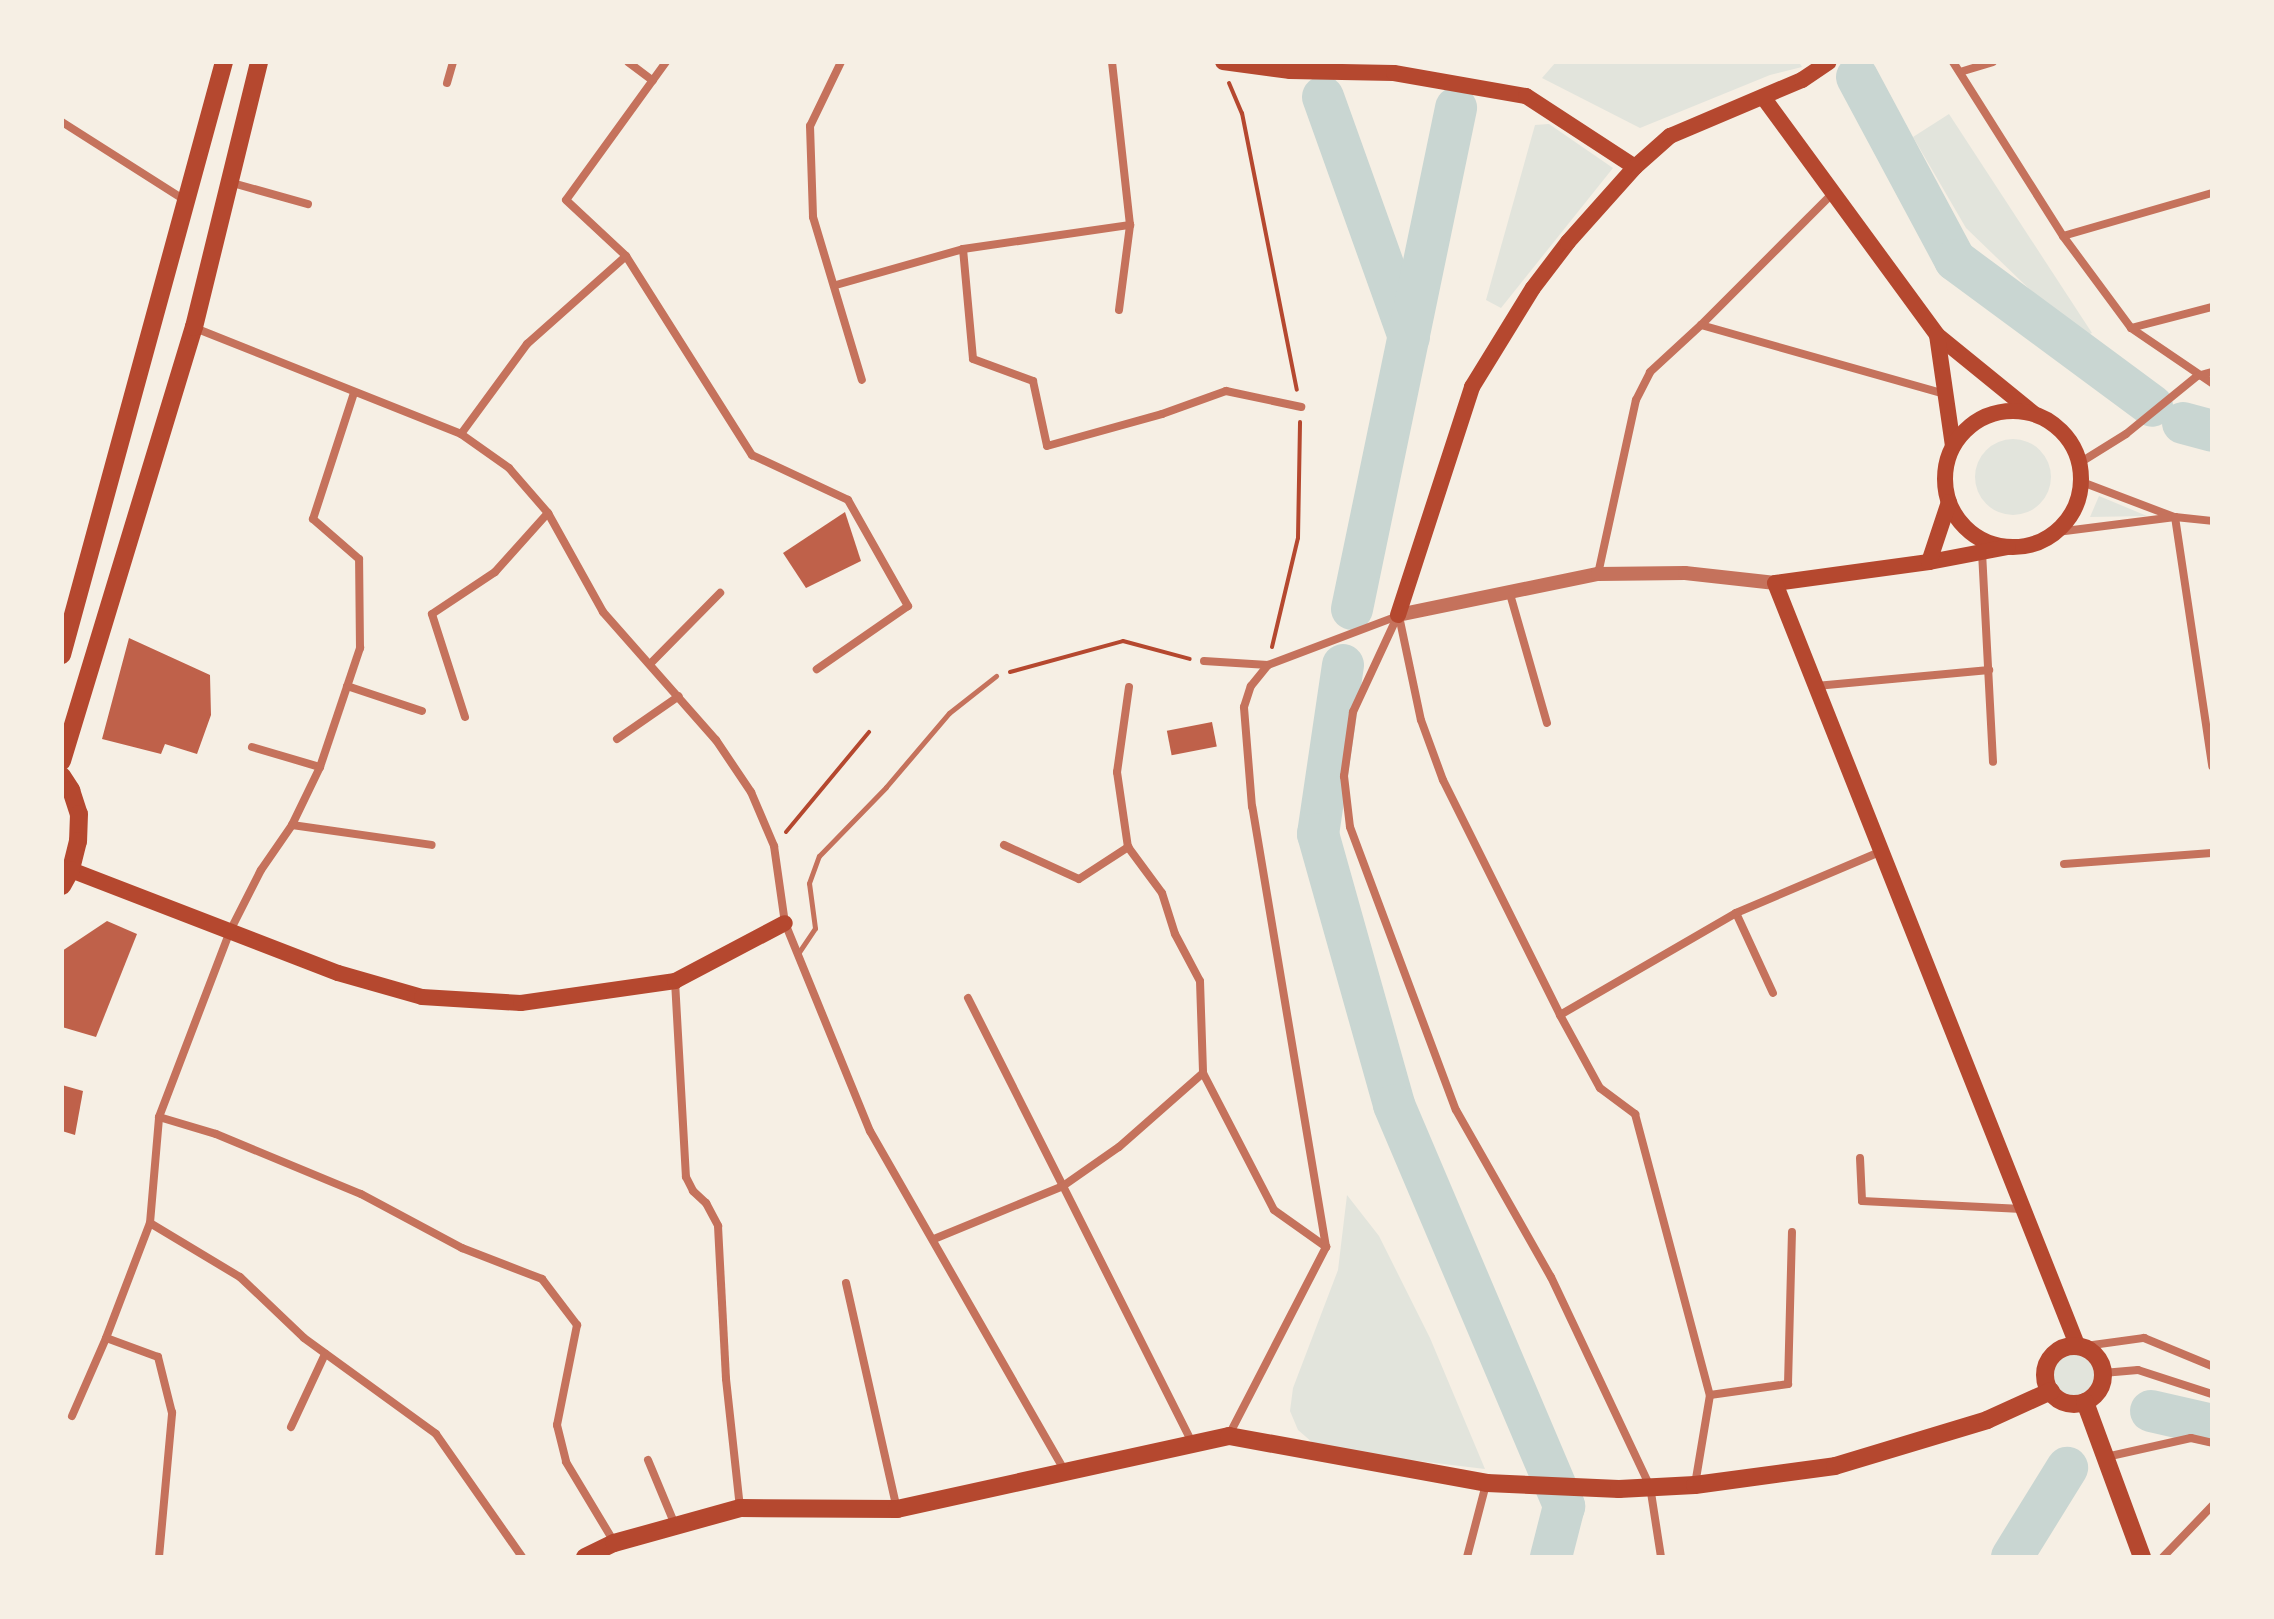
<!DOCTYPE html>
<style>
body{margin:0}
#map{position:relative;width:2274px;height:1619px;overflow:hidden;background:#f6efe4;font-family:"Crimson Pro",serif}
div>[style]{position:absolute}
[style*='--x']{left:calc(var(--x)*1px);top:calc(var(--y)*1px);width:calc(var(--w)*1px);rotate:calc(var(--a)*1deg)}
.green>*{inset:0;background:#e2e4dc}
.round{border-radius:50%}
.river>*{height:42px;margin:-21px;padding:0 21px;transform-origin:21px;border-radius:21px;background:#c9d6d2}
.building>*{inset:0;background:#bf614a;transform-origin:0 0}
.path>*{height:4px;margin:-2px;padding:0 2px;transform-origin:2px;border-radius:2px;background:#b5482f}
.service>*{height:5px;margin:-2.5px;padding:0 2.5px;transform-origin:2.5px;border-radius:2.5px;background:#c5725c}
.minor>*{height:8px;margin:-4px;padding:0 4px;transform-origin:4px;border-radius:4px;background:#c5725c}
.tertiary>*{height:14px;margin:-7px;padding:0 7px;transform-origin:7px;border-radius:7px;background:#c5725c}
.secondary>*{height:16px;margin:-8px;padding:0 8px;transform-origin:8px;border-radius:8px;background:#b5482f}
.secondary>.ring{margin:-8px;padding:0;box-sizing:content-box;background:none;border:16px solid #b5482f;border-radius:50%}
.primary>*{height:18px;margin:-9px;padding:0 9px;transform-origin:9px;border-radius:9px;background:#b5482f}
.primary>.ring{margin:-9px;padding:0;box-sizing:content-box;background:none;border:18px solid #b5482f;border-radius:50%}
span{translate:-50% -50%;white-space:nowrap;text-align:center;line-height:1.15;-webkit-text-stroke:7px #f6efe4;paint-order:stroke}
.frame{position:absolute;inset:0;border:64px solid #f6efe4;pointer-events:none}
</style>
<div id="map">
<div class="green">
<div style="clip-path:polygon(1556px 62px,1799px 62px,1802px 67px,1770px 75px,1640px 128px,1542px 78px)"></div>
<div style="clip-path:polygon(1949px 114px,2092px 333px,2080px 338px,1966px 228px,1913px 137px)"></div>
<div style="clip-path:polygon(1549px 124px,1613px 168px,1501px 308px,1486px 300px,1535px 125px)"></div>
<div class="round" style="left:1975px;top:439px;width:76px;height:76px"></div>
<div style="clip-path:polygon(2099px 496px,2147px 516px,2090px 517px)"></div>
<div style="clip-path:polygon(1347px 1195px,1379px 1236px,1430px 1338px,1485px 1469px,1320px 1449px,1298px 1430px,1290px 1411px,1293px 1388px,1338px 1270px)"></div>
<div class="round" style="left:2050px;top:1350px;width:48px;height:48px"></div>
</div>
<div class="river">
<div style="--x:1857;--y:77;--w:208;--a:61.8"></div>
<div style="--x:1955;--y:260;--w:245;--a:36.5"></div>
<div style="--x:1323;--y:97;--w:255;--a:70.3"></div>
<div style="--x:2183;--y:423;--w:30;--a:15"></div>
<div style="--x:1352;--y:609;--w:512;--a:-78.27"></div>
<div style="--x:1343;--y:665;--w:171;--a:98.4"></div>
<div style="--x:1318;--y:834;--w:281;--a:74.3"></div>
<div style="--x:1394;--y:1105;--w:436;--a:67"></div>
<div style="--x:1564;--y:1506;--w:53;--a:104.3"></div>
<div style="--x:2151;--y:1411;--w:63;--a:12.9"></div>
<div style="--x:2012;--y:1557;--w:105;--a:-58.3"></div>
</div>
<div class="building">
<div style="clip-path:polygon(845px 512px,861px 561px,806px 588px,783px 553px)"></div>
<div style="clip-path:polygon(129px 638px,210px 675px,211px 715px,197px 754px,165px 744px,161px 754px,102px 739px)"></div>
<div style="left:1212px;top:722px;width:25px;height:46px;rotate:79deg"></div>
<div style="clip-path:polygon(107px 921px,137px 934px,96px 1037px,62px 1027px,62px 951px)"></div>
<div style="clip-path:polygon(62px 1085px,83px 1091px,75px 1135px,62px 1131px)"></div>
</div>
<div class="path">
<div style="--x:1229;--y:83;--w:33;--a:67"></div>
<div style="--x:1242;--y:113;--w:282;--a:78.8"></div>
<div style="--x:1272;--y:647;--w:112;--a:-76.6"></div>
<div style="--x:1298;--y:538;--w:116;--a:-89"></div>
<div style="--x:1010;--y:672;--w:117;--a:-15.3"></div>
<div style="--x:1123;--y:641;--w:69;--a:15"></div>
<div style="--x:786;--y:832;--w:130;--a:-50.3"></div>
</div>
<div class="service">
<div style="--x:797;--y:955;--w:32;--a:-56"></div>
<div style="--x:815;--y:928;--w:45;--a:-97.6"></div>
<div style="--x:809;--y:883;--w:29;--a:-70"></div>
<div style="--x:819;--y:856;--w:96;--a:-45.8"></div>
<div style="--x:886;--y:787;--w:97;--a:-49.6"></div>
<div style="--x:949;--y:713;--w:60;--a:-38.2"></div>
</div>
<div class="minor">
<div style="--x:628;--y:62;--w:31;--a:37"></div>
<div style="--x:666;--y:62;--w:170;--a:125.9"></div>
<div style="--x:566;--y:200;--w:82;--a:43"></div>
<div style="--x:626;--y:256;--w:236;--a:57.7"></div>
<div style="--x:752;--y:455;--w:106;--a:25.1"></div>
<div style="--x:848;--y:500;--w:122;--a:60.5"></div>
<div style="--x:908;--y:606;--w:111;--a:145.3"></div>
<div style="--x:841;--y:62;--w:71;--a:115.8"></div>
<div style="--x:810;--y:126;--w:91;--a:88.1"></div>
<div style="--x:813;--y:217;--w:170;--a:73.3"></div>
<div style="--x:1953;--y:62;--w:206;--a:57.7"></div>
<div style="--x:2063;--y:236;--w:114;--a:53.5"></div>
<div style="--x:2131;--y:328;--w:98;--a:34.2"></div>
<div style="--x:1960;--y:72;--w:34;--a:-17"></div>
<div style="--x:447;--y:83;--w:22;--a:-74"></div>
<div style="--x:62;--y:122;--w:147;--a:32.5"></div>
<div style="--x:229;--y:182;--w:82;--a:15.6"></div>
<div style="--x:1832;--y:194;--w:185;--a:135"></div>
<div style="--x:1701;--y:325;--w:254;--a:15.8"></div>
<div style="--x:2063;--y:236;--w:155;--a:-16.1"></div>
<div style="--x:963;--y:249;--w:110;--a:84.8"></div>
<div style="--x:973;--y:359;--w:64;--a:20.1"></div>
<div style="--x:1033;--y:381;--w:66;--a:77.8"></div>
<div style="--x:1047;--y:446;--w:119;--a:-15.5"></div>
<div style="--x:1162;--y:414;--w:68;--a:-19.8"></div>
<div style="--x:1226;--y:391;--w:77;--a:12"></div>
<div style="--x:836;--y:285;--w:132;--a:-15.8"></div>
<div style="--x:963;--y:249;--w:169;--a:-8.2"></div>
<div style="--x:1130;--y:225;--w:164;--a:-96.3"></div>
<div style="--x:1119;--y:310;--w:86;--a:-82.6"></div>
<div style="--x:195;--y:328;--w:286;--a:21.7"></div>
<div style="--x:461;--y:434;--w:59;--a:35.3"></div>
<div style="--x:509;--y:468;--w:60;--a:49.1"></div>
<div style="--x:548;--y:513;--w:113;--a:60.9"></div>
<div style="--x:603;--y:612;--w:171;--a:48.6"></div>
<div style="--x:716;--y:740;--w:63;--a:56.1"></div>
<div style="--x:751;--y:792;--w:59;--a:66.9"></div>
<div style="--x:774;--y:846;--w:78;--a:81.9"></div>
<div style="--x:785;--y:923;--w:225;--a:67.8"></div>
<div style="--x:870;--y:1131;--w:391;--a:60.2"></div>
<div style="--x:2131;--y:328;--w:84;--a:-14.5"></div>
<div style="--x:461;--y:434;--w:112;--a:-53.7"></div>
<div style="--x:527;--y:344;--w:132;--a:-41.6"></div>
<div style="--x:2081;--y:462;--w:53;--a:-31.9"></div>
<div style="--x:2126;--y:434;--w:92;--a:-39.2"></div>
<div style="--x:2197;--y:376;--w:16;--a:-15"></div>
<div style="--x:2082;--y:482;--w:98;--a:20.8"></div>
<div style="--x:2175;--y:517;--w:252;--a:81.5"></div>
<div style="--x:2057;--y:532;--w:119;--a:-7.2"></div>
<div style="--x:2175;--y:517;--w:37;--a:6"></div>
<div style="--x:1982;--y:552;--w:210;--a:87"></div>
<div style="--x:1598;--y:574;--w:178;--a:-77.7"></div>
<div style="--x:1636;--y:400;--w:31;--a:-63"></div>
<div style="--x:1650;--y:372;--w:69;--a:-42.7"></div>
<div style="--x:1510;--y:594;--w:134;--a:74"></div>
<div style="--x:1398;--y:615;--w:107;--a:114.9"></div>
<div style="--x:1353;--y:712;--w:65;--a:98"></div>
<div style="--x:1344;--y:776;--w:51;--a:83.3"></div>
<div style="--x:1350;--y:827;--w:302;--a:69.5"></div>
<div style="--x:1456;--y:1110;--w:192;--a:60.4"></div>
<div style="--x:1551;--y:1277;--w:231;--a:64.7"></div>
<div style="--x:1650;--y:1486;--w:72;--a:81.2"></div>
<div style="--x:1399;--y:616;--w:106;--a:78.1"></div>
<div style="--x:1421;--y:720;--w:64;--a:69.9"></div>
<div style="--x:1443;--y:780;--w:263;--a:63.5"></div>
<div style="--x:1560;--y:1015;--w:83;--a:61.3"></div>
<div style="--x:1600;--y:1088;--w:44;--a:36.6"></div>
<div style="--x:1635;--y:1114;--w:291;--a:75.1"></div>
<div style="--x:1710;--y:1395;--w:91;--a:99.5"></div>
<div style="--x:1204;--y:661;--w:64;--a:3.6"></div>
<div style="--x:1268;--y:665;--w:139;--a:-20.7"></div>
<div style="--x:650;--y:664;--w:100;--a:-45.4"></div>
<div style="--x:347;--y:686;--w:79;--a:18.4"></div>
<div style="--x:1816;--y:686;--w:174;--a:-5.3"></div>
<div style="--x:1129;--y:687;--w:86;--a:98"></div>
<div style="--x:1117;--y:772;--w:76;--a:81.7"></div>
<div style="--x:1128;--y:847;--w:57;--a:53.5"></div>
<div style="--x:1162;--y:893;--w:43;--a:72.4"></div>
<div style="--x:1175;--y:934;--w:53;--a:62"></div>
<div style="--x:1200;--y:981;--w:92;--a:88.1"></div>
<div style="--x:465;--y:717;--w:108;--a:-107.8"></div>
<div style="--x:432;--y:614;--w:76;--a:-33.7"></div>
<div style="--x:495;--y:572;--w:79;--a:-48.1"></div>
<div style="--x:617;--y:739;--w:75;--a:-34.7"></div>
<div style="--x:252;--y:747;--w:71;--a:16.4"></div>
<div style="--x:292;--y:825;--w:141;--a:8.1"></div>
<div style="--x:1004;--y:845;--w:82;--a:24.4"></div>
<div style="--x:1079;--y:879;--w:59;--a:-33.1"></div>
<div style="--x:2064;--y:864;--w:148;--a:-4.3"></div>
<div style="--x:1736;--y:913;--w:88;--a:65.2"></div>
<div style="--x:675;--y:981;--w:196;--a:86.8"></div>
<div style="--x:686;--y:1177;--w:16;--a:63"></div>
<div style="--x:693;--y:1191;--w:18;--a:43"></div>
<div style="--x:706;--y:1203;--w:26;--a:62"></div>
<div style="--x:718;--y:1226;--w:153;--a:87"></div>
<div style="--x:726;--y:1379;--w:130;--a:83.8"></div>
<div style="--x:968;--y:998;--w:211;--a:63.2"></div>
<div style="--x:1063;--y:1186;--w:68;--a:-34.9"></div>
<div style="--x:1119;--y:1147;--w:112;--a:-41.4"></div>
<div style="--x:1203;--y:1073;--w:154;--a:62.6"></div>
<div style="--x:1274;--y:1210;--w:64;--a:35.4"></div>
<div style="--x:1560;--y:1015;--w:203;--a:-30.1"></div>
<div style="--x:1736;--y:913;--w:156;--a:-23"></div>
<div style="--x:159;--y:1117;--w:59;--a:16.6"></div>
<div style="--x:216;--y:1134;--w:157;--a:22.5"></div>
<div style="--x:361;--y:1194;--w:115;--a:28.1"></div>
<div style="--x:462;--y:1248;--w:86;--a:21.2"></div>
<div style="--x:542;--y:1279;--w:58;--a:52.7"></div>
<div style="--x:577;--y:1325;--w:102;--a:101.3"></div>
<div style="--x:557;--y:1425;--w:38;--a:76"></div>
<div style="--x:566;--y:1462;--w:93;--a:59"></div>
<div style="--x:1860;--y:1158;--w:43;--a:87.3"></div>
<div style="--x:1862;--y:1201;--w:160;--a:2.9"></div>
<div style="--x:150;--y:1223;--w:105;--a:31"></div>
<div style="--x:240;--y:1277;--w:88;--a:43.6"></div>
<div style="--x:304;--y:1338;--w:163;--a:36"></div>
<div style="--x:436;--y:1434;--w:150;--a:55"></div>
<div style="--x:934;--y:1239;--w:139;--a:-22.3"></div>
<div style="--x:1063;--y:1186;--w:288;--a:63.3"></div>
<div style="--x:846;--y:1283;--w:232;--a:77.3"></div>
<div style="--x:2078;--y:1347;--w:67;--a:-7.8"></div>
<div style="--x:2144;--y:1338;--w:74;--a:22.4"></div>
<div style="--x:2103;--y:1373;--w:35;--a:-5"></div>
<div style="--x:2138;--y:1370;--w:78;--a:18"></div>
<div style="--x:1710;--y:1395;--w:79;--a:-8"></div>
<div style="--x:1788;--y:1384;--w:152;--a:-88.5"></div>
<div style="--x:72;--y:1416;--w:85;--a:-66.4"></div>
<div style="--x:291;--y:1427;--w:81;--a:-65"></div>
<div style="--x:1229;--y:1435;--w:212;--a:-62.7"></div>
<div style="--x:1326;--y:1247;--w:446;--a:-99.5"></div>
<div style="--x:1252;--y:807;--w:100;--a:-94.6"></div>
<div style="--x:1244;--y:707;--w:22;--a:-72"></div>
<div style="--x:1251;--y:686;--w:27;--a:-51"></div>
<div style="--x:2106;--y:1457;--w:87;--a:-12.6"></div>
<div style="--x:2191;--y:1438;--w:22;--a:13"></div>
<div style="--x:648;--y:1460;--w:70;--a:67.4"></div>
<div style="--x:159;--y:1557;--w:145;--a:-84.8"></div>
<div style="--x:172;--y:1413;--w:58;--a:-104"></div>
<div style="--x:158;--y:1357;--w:55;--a:-159.9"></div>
<div style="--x:106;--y:1338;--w:123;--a:-69.1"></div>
<div style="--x:150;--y:1223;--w:106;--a:-85.1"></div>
<div style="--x:159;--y:1117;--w:199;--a:-69.1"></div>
<div style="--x:230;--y:931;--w:68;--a:-63.1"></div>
<div style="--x:261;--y:870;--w:55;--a:-55.4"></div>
<div style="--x:292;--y:825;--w:64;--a:-64.2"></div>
<div style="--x:320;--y:767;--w:126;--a:-71.4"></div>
<div style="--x:360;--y:648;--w:89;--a:-90.6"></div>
<div style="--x:359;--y:559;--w:61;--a:-139"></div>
<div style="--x:313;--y:519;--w:133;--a:-72"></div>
<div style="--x:1467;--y:1557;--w:75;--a:-75.4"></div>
<div style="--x:2163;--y:1557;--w:71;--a:-46.1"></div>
</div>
<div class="tertiary">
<div style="--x:1398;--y:615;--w:204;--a:-11.6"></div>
<div style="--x:1598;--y:574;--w:87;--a:-0.7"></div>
<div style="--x:1685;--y:573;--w:91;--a:6.3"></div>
</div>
<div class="secondary">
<div style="--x:1223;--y:62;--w:68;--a:7.7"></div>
<div style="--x:1290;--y:71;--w:104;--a:1.1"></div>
<div style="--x:1394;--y:73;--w:134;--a:9.9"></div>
<div style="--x:1526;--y:96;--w:130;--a:33.1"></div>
<div style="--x:1763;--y:97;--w:295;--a:53.8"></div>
<div style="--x:1937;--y:335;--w:124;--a:39.1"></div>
<div style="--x:1937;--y:335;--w:112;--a:81.8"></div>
<div class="ring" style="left:1945px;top:411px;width:120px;height:120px"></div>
<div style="--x:2008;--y:547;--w:80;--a:169.2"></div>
<div style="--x:1929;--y:562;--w:155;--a:172.2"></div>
<div style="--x:1775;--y:583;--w:822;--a:68.37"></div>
<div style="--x:1929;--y:562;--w:63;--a:-71.6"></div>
<div style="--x:1398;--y:615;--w:240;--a:-72"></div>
<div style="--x:1472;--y:387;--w:116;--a:-58.4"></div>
<div style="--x:1533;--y:288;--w:58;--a:-52.7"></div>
<div style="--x:1568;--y:242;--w:101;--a:-48.2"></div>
<div style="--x:1635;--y:167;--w:47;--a:-41.5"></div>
<div style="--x:1670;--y:136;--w:143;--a:-23"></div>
<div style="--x:1802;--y:80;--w:32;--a:-34"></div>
<div style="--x:71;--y:870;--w:286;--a:21.1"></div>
<div style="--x:338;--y:973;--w:87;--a:15.9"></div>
<div style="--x:422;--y:997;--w:99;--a:3.5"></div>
<div style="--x:521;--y:1003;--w:156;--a:-8.1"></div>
<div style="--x:675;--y:981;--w:124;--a:-27.8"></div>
</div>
<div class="primary">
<div style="--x:62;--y:655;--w:615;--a:-74.72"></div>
<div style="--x:62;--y:761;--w:454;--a:-73.1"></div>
<div style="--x:194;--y:327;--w:273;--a:-76.2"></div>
<div style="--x:62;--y:776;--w:17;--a:57"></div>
<div style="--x:71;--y:790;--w:25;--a:72"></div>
<div style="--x:79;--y:814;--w:27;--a:92"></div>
<div style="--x:78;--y:841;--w:30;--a:104"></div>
<div style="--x:71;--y:870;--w:18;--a:119"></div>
<div class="ring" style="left:2045px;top:1346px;width:40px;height:40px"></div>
<div style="--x:2085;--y:1402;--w:165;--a:69.8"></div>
<div style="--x:585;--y:1557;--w:32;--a:-26"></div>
<div style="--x:614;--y:1543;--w:131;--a:-15.5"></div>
<div style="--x:740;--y:1508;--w:157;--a:0.4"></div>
<div style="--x:897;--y:1509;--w:340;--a:-12.4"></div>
<div style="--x:1229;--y:1436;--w:262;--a:10.3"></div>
<div style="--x:1487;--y:1483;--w:132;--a:2.6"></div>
<div style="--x:1619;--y:1489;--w:76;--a:-3"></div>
<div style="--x:1695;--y:1485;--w:141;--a:-7.7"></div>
<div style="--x:1835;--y:1466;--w:159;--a:-16.8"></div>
<div style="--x:1987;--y:1420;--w:70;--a:-24.4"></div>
</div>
<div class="frame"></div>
</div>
